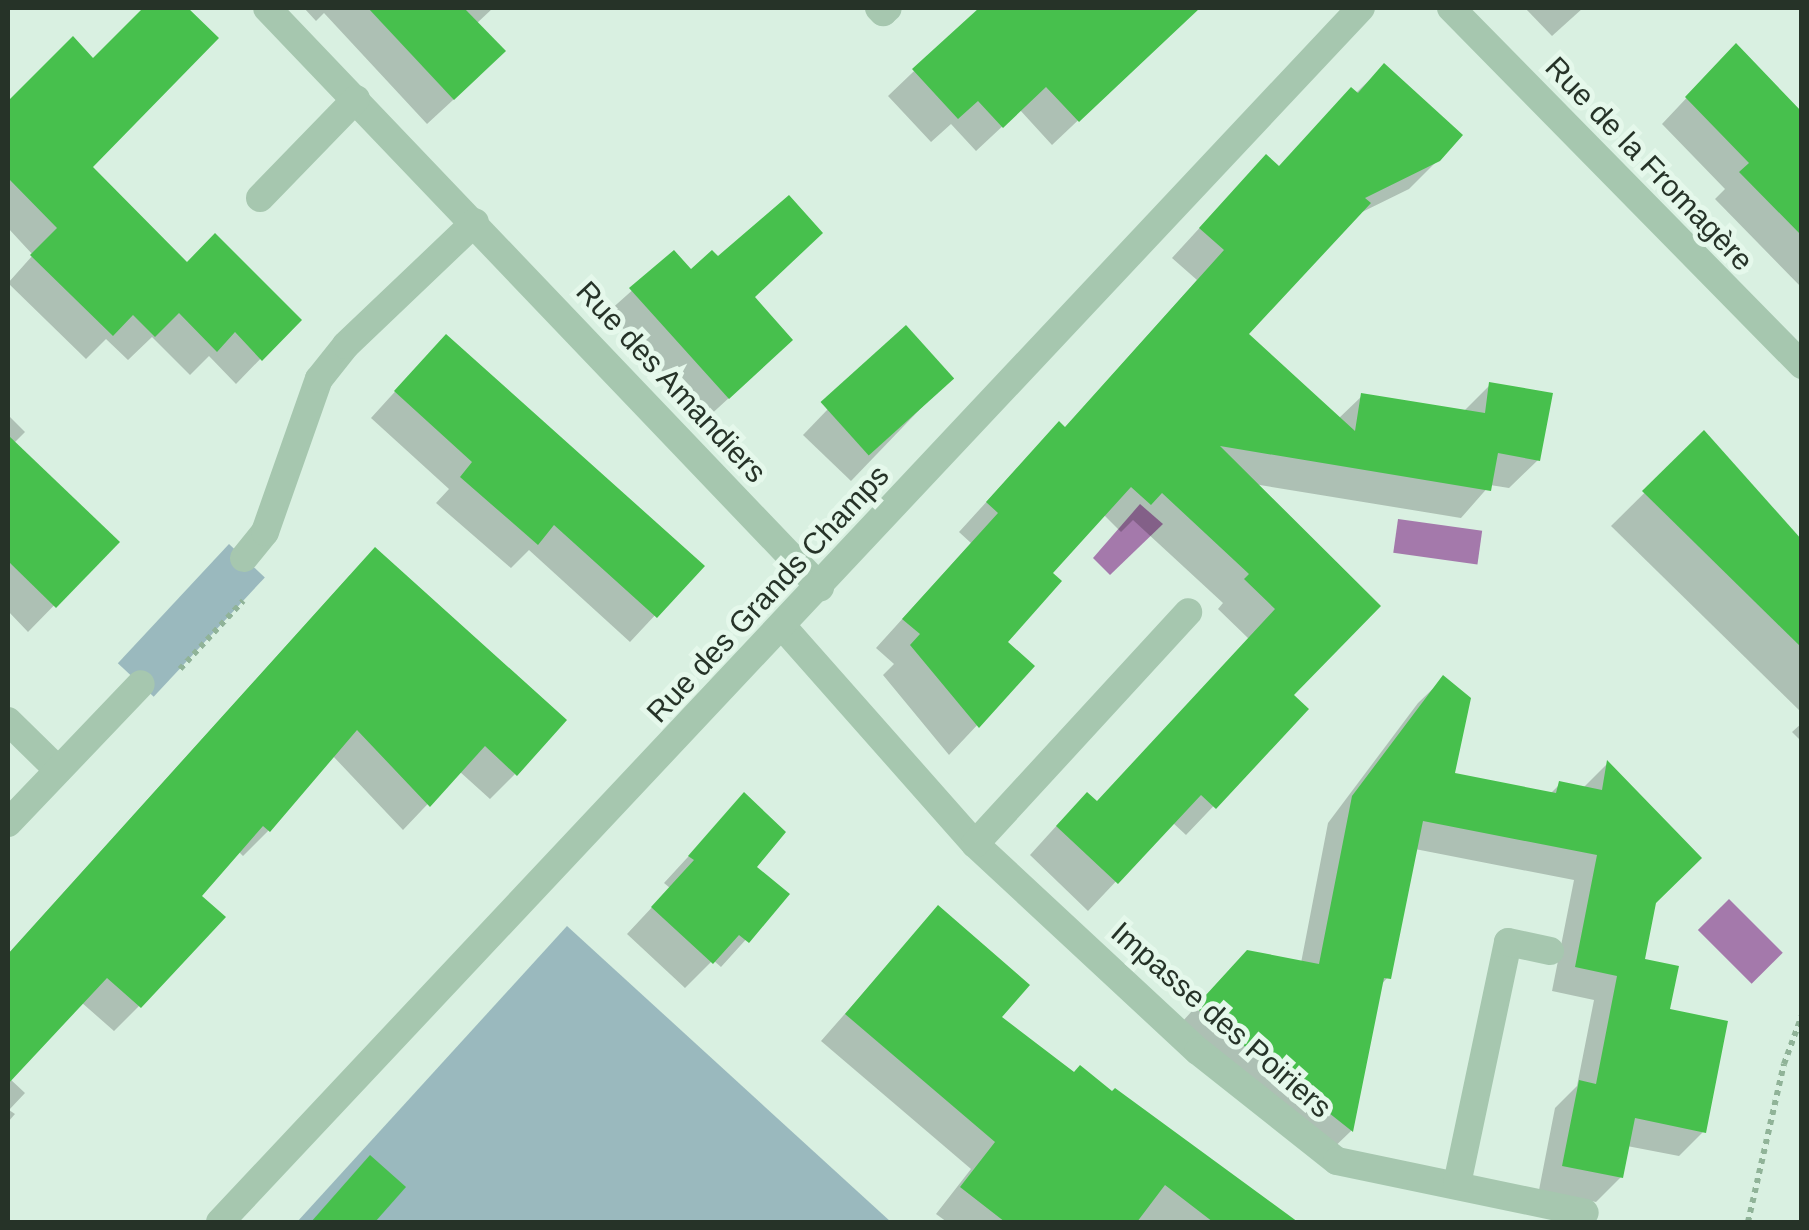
<!DOCTYPE html>
<meta charset="utf-8">
<style>
body{margin:0}
#map{position:relative;width:1809px;height:1230px;overflow:hidden;background:#d9f0e1;font-family:Arial,sans-serif}
div>[style]{position:absolute}
[style*='--x']{left:calc(var(--x)*1px);top:calc(var(--y)*1px);width:calc(var(--w)*1px);rotate:calc(var(--a)*1deg)}
.green>*{inset:0;background:#9ab9be;transform-origin:0 0}
.water>*{inset:0;background:#a479ab;transform-origin:0 0}
.shadow>*{inset:0;background:#0003}
.building>*{inset:0;background:#47c04d;transform-origin:0 0}
.path>*{height:6px;margin-top:-3px;transform-origin:0;background:repeating-linear-gradient(90deg,#90b398 0 5px,transparent 0 10px)}
.service>*{height:28px;margin:-14px;padding:0 14px;transform-origin:14px;border-radius:14px;background:#a6c7af}
.minor>*{height:28px;margin:-14px;padding:0 14px;transform-origin:14px;border-radius:14px;background:#a6c7af}
span{translate:-50% -50%;white-space:nowrap;text-align:center;line-height:1.15;-webkit-text-stroke:10px #e5f8eb;paint-order:stroke}
.street-label{font-size:30px;color:#263328}
.frame{position:absolute;inset:0;border:10px solid #263328;pointer-events:none}
</style>
<div id="map">
<div class="green">
<div style="left:229px;top:544px;width:49px;height:163px;rotate:43deg"></div>
<div style="clip-path:polygon(567px 926px,891px 1222px,297px 1222px)"></div>
</div>
<div class="water">
<div style="clip-path:polygon(1140px 504px,1163px 524px,1110px 575px,1093px 558px)"></div>
<div style="left:1398px;top:519px;width:85px;height:34px;rotate:8deg"></div>
<div style="left:1729px;top:899px;width:76px;height:44px;rotate:45deg"></div>
</div>
<div class="shadow">
<div style="clip-path:polygon(146px 8px,185px 8px,216px 38px,90px 167px,186px 265px,298px 320px,236px 384px,209px 356px,190px 375px,152px 337px,128px 360px,106px 339px,86px 359px,8px 283px,33px 255px,8px 228px,8px 104px,72px 39px,93px 61px)"></div>
<div style="clip-path:polygon(304px 8px,493px 8px,476px 24px,478px 77px,427px 124px,324px 13px,316px 21px)"></div>
<div style="clip-path:polygon(980px 8px,1172px 8px,1184px 20px,1052px 145px,1020px 110px,976px 151px,951px 124px,931px 142px,888px 96px)"></div>
<div style="clip-path:polygon(1525px 8px,1583px 8px,1552px 36px)"></div>
<div style="clip-path:polygon(1384px 66px,1438px 160px,1409px 189px,1356px 215px,1246px 335px,1338px 419px,1362px 396px,1463px 412px,1490px 385px,1538px 460px,1509px 488px,1490px 485px,1461px 518px,1254px 484px,1290px 695px,1306px 709px,1186px 835px,1172px 822px,1088px 911px,1030px 855px,1059px 823px,1096px 803px,1249px 639px,1218px 609px,1223px 603px,1133px 520px,1121px 532px,1103px 514px,1050px 573px,1004px 642px,1032px 667px,949px 755px,883px 675px,894px 664px,876px 648px,971px 543px,959px 532px,1031px 453px,1064px 429px,1197px 280px,1172px 258px,1238px 186px,1278px 168px)"></div>
<div style="clip-path:polygon(1711px 72px,1802px 116px,1802px 288px,1715px 199px,1725px 189px,1662px 124px)"></div>
<div style="clip-path:polygon(674px 253px,691px 273px,752px 298px,768px 362px,706px 419px,608px 312px)"></div>
<div style="clip-path:polygon(881px 354px,950px 378px,851px 481px,803px 435px)"></div>
<div style="clip-path:polygon(421px 363px,701px 566px,630px 642px,529px 550px,511px 568px,436px 503px,449px 489px,371px 418px)"></div>
<div style="clip-path:polygon(8px 415px,25px 432px,13px 444px,116px 542px,28px 632px,8px 611px)"></div>
<div style="clip-path:polygon(1704px 434px,1802px 544px,1802px 713px,1611px 526px)"></div>
<div style="clip-path:polygon(350px 575px,515px 774px,490px 799px,459px 771px,403px 830px,332px 755px,268px 831px,243px 856px,238px 851px,198px 896px,222px 917px,139px 1006px,114px 1031px,81px 1002px,9px 1078px,25px 1093px,9px 1110px,15px 1114px,8px 1122px,8px 954px)"></div>
<div style="clip-path:polygon(1443px 679px,1452px 775px,1550px 794px,1560px 784px,1582px 789px,1607px 764px,1654px 902px,1642px 961px,1667px 1011px,1704px 1131px,1679px 1156px,1627px 1146px,1621px 1177px,1596px 1202px,1539px 1190px,1555px 1108px,1577px 1086px,1594px 1000px,1552px 991px,1574px 880px,1415px 849px,1388px 977px,1380px 986px,1351px 1131px,1326px 1155px,1172px 1033px,1222px 978px,1301px 963px,1328px 823px,1418px 703px)"></div>
<div style="clip-path:polygon(1802px 723px,1802px 742px,1792px 732px)"></div>
<div style="clip-path:polygon(744px 796px,754px 867px,787px 894px,721px 967px,713px 960px,685px 988px,627px 934px,670px 888px,664px 883px)"></div>
<div style="clip-path:polygon(938px 908px,998px 1017px,1280px 1222px,947px 1222px,936px 1214px,971px 1169px,821px 1041px)"></div>
</div>
<div class="building">
<div style="clip-path:polygon(143px 8px,188px 8px,219px 38px,93px 167px,187px 262px,215px 233px,302px 320px,262px 361px,235px 332px,217px 352px,179px 313px,155px 337px,133px 315px,113px 336px,30px 255px,57px 228px,8px 178px,8px 101px,73px 36px,93px 58px)"></div>
<div style="clip-path:polygon(368px 8px,464px 8px,506px 51px,454px 100px)"></div>
<div style="clip-path:polygon(979px 8px,1200px 8px,1079px 122px,1046px 87px,1003px 128px,978px 101px,958px 119px,912px 69px)"></div>
<div style="clip-path:polygon(1736px 43px,1802px 112px,1802px 236px,1739px 172px,1749px 163px,1685px 97px)"></div>
<div style="clip-path:polygon(1384px 63px,1463px 135px,1440px 161px,1365px 198px,1371px 203px,1249px 334px,1355px 431px,1361px 393px,1485px 413px,1489px 382px,1553px 393px,1540px 461px,1498px 453px,1491px 491px,1220px 446px,1381px 606px,1294px 695px,1309px 709px,1216px 809px,1201px 795px,1118px 884px,1056px 826px,1087px 792px,1097px 801px,1275px 609px,1244px 579px,1249px 574px,1162px 493px,1151px 505px,1131px 487px,1053px 573px,1062px 581px,1008px 642px,1035px 666px,979px 728px,910px 645px,920px 634px,902px 619px,998px 513px,986px 502px,1059px 421px,1065px 427px,1224px 250px,1199px 228px,1266px 154px,1279px 166px,1351px 87px,1358px 93px)"></div>
<div style="clip-path:polygon(789px 195px,823px 233px,755px 297px,793px 340px,729px 399px,629px 288px,674px 250px,691px 269px,712px 250px,718px 256px)"></div>
<div style="left:906px;top:325px;width:72px;height:115px;rotate:48deg"></div>
<div style="clip-path:polygon(446px 334px,705px 566px,657px 618px,554px 525px,538px 545px,460px 477px,472px 462px,394px 391px)"></div>
<div style="clip-path:polygon(1704px 430px,1802px 540px,1802px 648px,1642px 491px)"></div>
<div style="clip-path:polygon(8px 435px,120px 542px,56px 608px,8px 561px)"></div>
<div style="clip-path:polygon(375px 547px,567px 720px,517px 776px,485px 746px,430px 807px,357px 730px,270px 832px,263px 826px,202px 896px,226px 917px,141px 1008px,107px 978px,8px 1084px,8px 954px)"></div>
<div style="clip-path:polygon(1443px 675px,1471px 698px,1455px 773px,1556px 793px,1559px 781px,1602px 790px,1607px 760px,1702px 858px,1656px 903px,1645px 959px,1679px 966px,1670px 1009px,1728px 1021px,1706px 1133px,1635px 1118px,1623px 1178px,1562px 1166px,1579px 1080px,1596px 1084px,1617px 976px,1575px 967px,1597px 855px,1423px 821px,1391px 979px,1384px 978px,1353px 1132px,1195px 1007px,1247px 950px,1319px 964px,1352px 796px)"></div>
<div style="clip-path:polygon(744px 792px,786px 832px,757px 867px,790px 894px,749px 943px,739px 935px,713px 964px,651px 907px,694px 860px,688px 856px)"></div>
<div style="clip-path:polygon(938px 905px,1030px 985px,1002px 1017px,1074px 1072px,1080px 1065px,1112px 1091px,1115px 1088px,1298px 1222px,1213px 1222px,1165px 1185px,1137px 1222px,1005px 1222px,960px 1187px,995px 1142px,845px 1014px)"></div>
<div style="clip-path:polygon(370px 1155px,406px 1187px,375px 1222px,311px 1222px)"></div>
</div>
<div class="path">
<div style="--x:180;--y:669;--w:93;--a:-47.2"></div>
<div style="--x:1748;--y:1222;--w:162;--a:-77.2"></div>
<div style="--x:1784;--y:1064;--w:52;--a:-69.8"></div>
</div>
<div class="service">
<div style="--x:8;--y:721;--w:70;--a:44.4"></div>
</div>
<div class="minor">
<div style="--x:267;--y:8;--w:801;--a:46.32"></div>
<div style="--x:879;--y:8;--w:6;--a:45"></div>
<div style="--x:883;--y:12;--w:6;--a:-39"></div>
<div style="--x:1451;--y:8;--w:501;--a:45.49"></div>
<div style="--x:260;--y:198;--w:138;--a:-45.9"></div>
<div style="--x:244;--y:558;--w:33;--a:-51"></div>
<div style="--x:265;--y:532;--w:162;--a:-70.6"></div>
<div style="--x:319;--y:379;--w:43;--a:-51.5"></div>
<div style="--x:346;--y:345;--w:178;--a:-43.6"></div>
<div style="--x:783;--y:627;--w:290;--a:48.5"></div>
<div style="--x:975;--y:844;--w:304;--a:42.9"></div>
<div style="--x:1198;--y:1051;--w:177;--a:38.4"></div>
<div style="--x:1337;--y:1161;--w:253;--a:11.8"></div>
<div style="--x:8;--y:823;--w:192;--a:-46.3"></div>
<div style="--x:975;--y:844;--w:315;--a:-47.4"></div>
<div style="--x:1457;--y:1184;--w:247;--a:-78.1"></div>
<div style="--x:1508;--y:942;--w:43;--a:12.1"></div>
<div style="--x:220;--y:1222;--w:1666;--a:-46.78"></div>
</div>
<div class="street-label">
<span style="left:1649px;top:164px;rotate:46deg">Rue de la Fromagère</span>
<span style="left:671px;top:382px;rotate:47deg">Rue des Amandiers</span>
<span style="left:768px;top:594px;rotate:-47deg">Rue des Grands Champs</span>
<span style="left:1221px;top:1020px;rotate:41deg">Impasse des Poiriers</span>
</div>
<div class="frame"></div>
</div>
